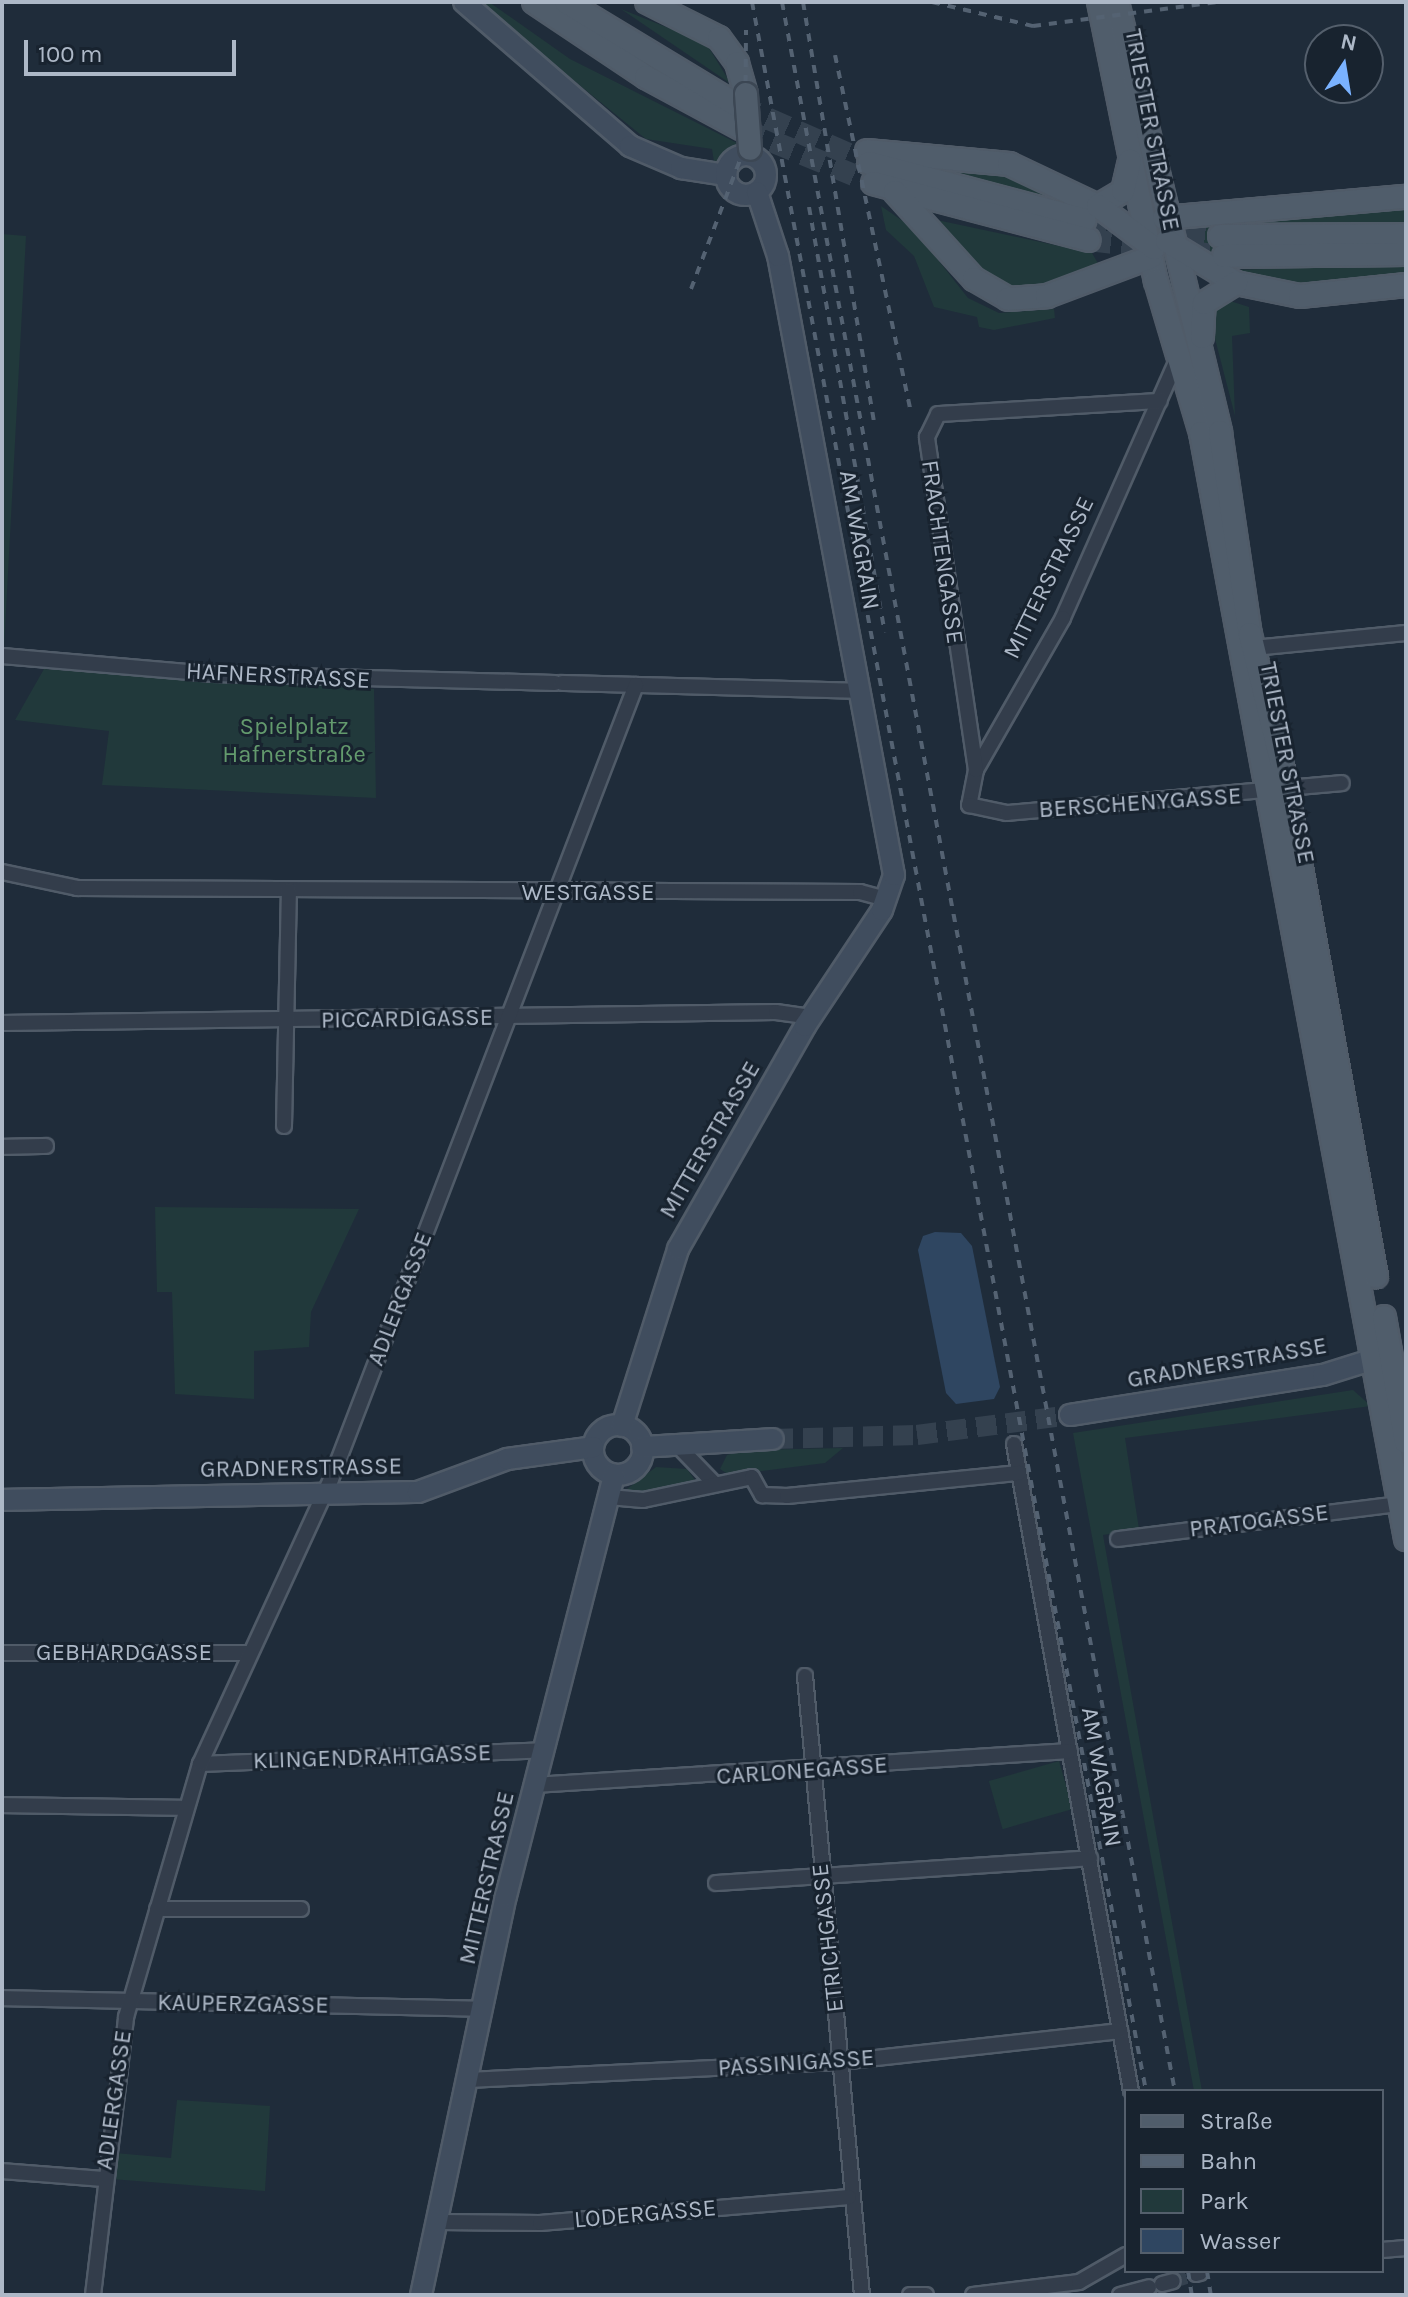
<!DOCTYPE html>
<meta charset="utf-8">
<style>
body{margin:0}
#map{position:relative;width:1408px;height:2297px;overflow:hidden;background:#1f2c3a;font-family:Karla,sans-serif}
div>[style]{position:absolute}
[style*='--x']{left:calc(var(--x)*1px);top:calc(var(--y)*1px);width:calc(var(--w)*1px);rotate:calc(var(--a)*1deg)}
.green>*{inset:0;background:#21393b;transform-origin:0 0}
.water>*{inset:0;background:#2f4661}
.street-tunnel>*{height:14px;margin-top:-7px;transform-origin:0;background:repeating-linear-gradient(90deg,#34414f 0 14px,transparent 0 21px)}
.secondary-tunnel>*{height:20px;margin-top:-10px;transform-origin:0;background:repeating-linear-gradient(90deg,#34414f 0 20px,transparent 0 30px)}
.primary-tunnel>*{height:22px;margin-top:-11px;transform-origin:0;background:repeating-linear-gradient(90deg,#34414f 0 22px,transparent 0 33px)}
.roads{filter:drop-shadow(2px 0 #505b68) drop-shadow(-2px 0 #505b68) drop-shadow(0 2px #505b68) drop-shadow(0 -2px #505b68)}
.street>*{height:14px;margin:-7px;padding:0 7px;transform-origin:7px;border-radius:7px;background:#333d4b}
.secondary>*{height:20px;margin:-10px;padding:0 10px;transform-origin:10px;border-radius:10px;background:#404d5e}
.secondary>.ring{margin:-10px;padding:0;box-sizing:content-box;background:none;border:20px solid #404d5e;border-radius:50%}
.primary>*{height:22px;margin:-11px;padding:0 11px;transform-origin:11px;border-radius:11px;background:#505d6b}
.rail>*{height:4px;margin-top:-2px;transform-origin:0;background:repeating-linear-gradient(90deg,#546272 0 8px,transparent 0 16px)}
.bridges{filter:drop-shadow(2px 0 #3c4754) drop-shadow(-2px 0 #3c4754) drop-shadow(0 2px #3c4754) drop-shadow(0 -2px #3c4754)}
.primary-bridge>*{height:22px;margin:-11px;padding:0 11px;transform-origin:11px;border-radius:11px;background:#505d6b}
span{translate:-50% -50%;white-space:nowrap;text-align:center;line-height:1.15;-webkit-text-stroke:6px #18232f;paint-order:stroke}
.street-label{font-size:24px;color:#adb8c7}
.park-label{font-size:24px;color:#639a6d}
.frame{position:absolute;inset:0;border:4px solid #adb8c7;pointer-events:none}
.legend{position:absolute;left:1124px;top:2089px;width:260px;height:184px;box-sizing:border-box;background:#18232f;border:2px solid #545f6c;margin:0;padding:10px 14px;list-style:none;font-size:24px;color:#adb8c7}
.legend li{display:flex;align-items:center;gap:16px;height:40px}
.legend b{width:40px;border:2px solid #545f6c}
.north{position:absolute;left:1304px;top:24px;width:80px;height:80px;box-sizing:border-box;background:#18232f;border:2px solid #545f6c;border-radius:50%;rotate:12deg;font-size:22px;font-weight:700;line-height:32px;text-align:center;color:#adb8c7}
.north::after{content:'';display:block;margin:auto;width:28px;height:36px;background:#7ab2ff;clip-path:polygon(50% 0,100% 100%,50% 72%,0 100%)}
.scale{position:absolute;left:24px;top:40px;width:212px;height:36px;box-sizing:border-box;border:4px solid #adb8c7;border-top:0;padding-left:10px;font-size:24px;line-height:28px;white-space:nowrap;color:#adb8c7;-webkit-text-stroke:6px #18232f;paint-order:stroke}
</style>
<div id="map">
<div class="green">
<div style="clip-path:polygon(477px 2px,489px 2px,570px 59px,739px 144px,735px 153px,714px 162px,712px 149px,646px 139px)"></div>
<div style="clip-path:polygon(621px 9px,706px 43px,731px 84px)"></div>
<div style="clip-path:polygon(910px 163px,1010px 172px,1075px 207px)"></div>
<div style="clip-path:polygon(1406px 203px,1406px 224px,1217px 226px,1230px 270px,1406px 265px,1406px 279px,1302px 287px,1231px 273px,1199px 255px,1189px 226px)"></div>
<div style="clip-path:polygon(881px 206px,913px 228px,968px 298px,999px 313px,1054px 309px,1055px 318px,994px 330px,979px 327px,977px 317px,934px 307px,914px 256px,886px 230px)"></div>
<div style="clip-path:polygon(937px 220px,1092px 253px,1099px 265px,1044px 287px,1011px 290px,982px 275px)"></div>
<div style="clip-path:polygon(2px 234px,26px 236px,4px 648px,2px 648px)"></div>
<div style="clip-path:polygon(1227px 300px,1249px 307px,1250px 333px,1232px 336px,1235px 416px,1212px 327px,1214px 309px)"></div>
<div style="clip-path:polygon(44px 669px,374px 689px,376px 798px,102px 785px,109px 731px,15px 720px)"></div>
<div style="clip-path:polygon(155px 1207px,359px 1209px,311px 1312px,309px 1347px,254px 1351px,254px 1399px,175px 1394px,172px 1292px,157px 1292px)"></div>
<div style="clip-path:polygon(1353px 1390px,1371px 1406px,1125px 1438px,1139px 1529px,1103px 1535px,1202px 2091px,1194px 2091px,1073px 1433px)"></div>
<div style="clip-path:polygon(843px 1448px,825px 1463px,729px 1475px,720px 1469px,727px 1455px,746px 1450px)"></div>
<div style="clip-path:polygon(656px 1467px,687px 1469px,697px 1483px,649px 1494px,623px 1492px)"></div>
<div style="left:1059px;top:1761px;width:50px;height:73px;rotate:74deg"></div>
<div style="clip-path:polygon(177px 2100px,270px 2106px,265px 2191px,111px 2179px,115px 2153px,171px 2158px)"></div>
</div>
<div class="water">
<div style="clip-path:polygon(935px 1232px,961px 1233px,972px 1246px,1000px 1387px,994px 1399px,956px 1404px,946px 1393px,918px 1250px,923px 1236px)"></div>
</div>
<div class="street-tunnel">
<div style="--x:1173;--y:2281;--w:24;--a:-17"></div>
</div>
<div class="secondary-tunnel">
<div style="--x:773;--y:1439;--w:144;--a:-1.6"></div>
<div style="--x:917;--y:1435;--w:154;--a:-7.4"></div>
</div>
<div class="primary-tunnel">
<div style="--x:737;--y:105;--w:144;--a:23.7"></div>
<div style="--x:742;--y:129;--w:142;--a:22.4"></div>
<div style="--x:1085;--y:220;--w:136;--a:6.8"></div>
<div style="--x:1089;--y:240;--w:136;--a:6.8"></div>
</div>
<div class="roads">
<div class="street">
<div style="--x:1178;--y:358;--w:284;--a:113.9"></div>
<div style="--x:1063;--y:618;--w:175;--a:119.8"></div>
<div style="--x:976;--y:770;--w:36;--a:101"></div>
<div style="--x:969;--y:805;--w:39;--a:12"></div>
<div style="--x:1007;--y:813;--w:336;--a:-5.1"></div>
<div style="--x:1253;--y:648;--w:154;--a:-5.6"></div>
<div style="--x:2;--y:656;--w:212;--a:4.9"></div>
<div style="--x:213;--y:674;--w:342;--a:1.5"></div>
<div style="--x:562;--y:683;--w:296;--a:1.5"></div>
<div style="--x:976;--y:770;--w:337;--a:-98.4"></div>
<div style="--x:927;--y:437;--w:25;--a:-64"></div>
<div style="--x:938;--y:414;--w:222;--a:-3.4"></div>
<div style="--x:2;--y:872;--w:77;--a:12"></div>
<div style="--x:77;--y:888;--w:783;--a:0.29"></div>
<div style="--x:860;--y:892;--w:28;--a:15"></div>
<div style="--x:2;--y:1023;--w:774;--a:-0.81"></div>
<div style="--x:776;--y:1012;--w:35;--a:8"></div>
<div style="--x:284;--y:1126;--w:236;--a:-88.8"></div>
<div style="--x:2;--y:1147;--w:44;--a:-1.3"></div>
<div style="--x:1014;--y:1444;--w:657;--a:79.75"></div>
<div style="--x:680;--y:1448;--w:47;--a:45.9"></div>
<div style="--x:609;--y:1497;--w:34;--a:5"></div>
<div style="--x:643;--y:1500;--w:111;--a:-11.9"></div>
<div style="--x:752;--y:1477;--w:21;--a:61"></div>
<div style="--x:762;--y:1495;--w:25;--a:2"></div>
<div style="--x:787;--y:1496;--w:233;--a:-5.7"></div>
<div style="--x:1118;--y:1539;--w:285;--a:-7.1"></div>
<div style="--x:2;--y:1653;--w:244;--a:0"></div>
<div style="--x:805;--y:1676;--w:622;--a:84.74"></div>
<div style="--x:200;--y:1764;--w:344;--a:-2.3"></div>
<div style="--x:534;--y:1785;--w:537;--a:-3.63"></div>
<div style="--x:2;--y:1805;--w:184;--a:0.9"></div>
<div style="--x:716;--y:1883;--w:375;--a:-3.8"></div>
<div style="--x:157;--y:1909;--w:144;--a:0"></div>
<div style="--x:2;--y:1998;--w:482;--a:1.3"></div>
<div style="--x:470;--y:2080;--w:370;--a:-2.8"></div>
<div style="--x:840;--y:2062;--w:282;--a:-6.3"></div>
<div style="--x:2;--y:2171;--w:101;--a:4.5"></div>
<div style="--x:440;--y:2222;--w:100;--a:0.6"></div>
<div style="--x:540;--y:2223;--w:310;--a:-4.8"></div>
<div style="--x:1382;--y:2250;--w:24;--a:-5"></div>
<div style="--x:1196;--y:2274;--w:4;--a:-14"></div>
<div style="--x:1162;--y:2284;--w:11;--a:-15"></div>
<div style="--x:93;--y:2295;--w:280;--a:-83.2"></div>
<div style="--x:126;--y:2017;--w:264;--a:-73.7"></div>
<div style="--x:200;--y:1764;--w:311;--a:-65.3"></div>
<div style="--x:330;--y:1482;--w:854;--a:-69"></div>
<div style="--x:910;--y:2295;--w:16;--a:0"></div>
<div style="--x:973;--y:2295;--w:107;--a:-7"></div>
<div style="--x:1079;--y:2282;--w:54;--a:-29.9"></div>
<div style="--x:1120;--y:2295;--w:30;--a:-15"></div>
</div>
<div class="secondary">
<div style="--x:464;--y:2;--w:220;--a:40.9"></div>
<div style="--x:630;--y:146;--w:56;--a:23.3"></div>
<div style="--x:681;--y:168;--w:46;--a:8.8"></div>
<div class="ring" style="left:726px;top:155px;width:20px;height:20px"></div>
<div style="--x:1070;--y:1415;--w:256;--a:-9"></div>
<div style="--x:1323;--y:1375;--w:67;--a:-17.4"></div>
<div class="ring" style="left:593px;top:1425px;width:30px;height:30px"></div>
<div style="--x:622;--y:1426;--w:186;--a:-72.4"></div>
<div style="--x:678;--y:1249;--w:257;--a:-60.3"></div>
<div style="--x:805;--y:1026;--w:139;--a:-56.4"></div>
<div style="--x:882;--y:910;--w:37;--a:-71"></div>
<div style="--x:894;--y:875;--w:630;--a:-100.61"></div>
<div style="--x:778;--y:256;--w:67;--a:-108.2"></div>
<div style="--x:642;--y:1447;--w:131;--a:-3.5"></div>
<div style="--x:2;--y:1500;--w:416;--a:-1.1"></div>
<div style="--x:418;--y:1492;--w:95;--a:-20.3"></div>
<div style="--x:507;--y:1459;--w:87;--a:-7.9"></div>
<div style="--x:421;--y:2295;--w:408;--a:-78"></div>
<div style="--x:506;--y:1896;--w:435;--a:-75.6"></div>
</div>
<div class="primary">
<div style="--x:534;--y:2;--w:135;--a:33.8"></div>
<div style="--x:646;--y:77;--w:109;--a:28.4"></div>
<div style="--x:566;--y:2;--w:200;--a:31.1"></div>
<div style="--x:647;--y:2;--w:80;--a:26.6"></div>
<div style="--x:719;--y:38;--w:31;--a:54"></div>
<div style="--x:737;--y:63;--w:32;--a:74"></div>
<div style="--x:1099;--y:2;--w:285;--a:78.5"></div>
<div style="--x:1156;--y:281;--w:159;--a:73.5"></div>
<div style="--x:1201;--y:433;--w:1125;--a:79.5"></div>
<div style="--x:1117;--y:2;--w:442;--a:76.5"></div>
<div style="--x:1220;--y:432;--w:204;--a:81.6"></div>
<div style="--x:1250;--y:634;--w:134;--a:76.2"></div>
<div style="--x:1282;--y:764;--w:521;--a:79.6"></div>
<div style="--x:867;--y:151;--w:143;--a:5.2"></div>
<div style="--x:1009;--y:164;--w:98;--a:25.3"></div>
<div style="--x:1098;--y:206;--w:29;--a:-31"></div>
<div style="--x:1123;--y:191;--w:31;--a:-77"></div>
<div style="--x:869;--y:163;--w:223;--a:14.8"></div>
<div style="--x:873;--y:183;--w:223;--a:14.8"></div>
<div style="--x:895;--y:192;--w:118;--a:47.8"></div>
<div style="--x:974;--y:279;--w:39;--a:30"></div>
<div style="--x:1008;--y:299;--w:39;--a:-4"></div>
<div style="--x:1047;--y:296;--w:111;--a:-20.6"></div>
<div style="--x:1098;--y:206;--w:70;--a:36.9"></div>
<div style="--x:1164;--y:218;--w:243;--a:-5"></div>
<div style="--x:1220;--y:236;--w:186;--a:-0.3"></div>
<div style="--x:1167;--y:241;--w:81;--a:31.3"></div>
<div style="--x:1236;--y:283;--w:65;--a:11.5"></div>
<div style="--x:1300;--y:296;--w:107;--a:-5.9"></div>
<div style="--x:1224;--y:256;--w:182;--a:-0.6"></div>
<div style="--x:1202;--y:337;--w:34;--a:-87"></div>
<div style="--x:1204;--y:303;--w:38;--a:-32"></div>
<div style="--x:1384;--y:1317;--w:127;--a:80"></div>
</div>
</div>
<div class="rail">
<div style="--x:752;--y:2;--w:2126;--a:79.32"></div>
<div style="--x:782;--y:2;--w:2126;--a:79.35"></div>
<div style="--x:803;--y:2;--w:424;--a:80.4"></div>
<div style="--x:932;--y:2;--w:104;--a:13.4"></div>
<div style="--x:1033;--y:26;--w:188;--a:-7.4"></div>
<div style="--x:835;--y:55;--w:367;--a:78"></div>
<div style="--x:809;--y:207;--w:432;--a:79.9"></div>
<div style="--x:691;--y:289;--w:152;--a:-69.2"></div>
<div style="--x:745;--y:147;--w:117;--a:-89.5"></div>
<div style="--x:1188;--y:2271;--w:24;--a:81"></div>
<div style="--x:1207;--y:2271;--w:24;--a:81"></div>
</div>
<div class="bridges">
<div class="primary-bridge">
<div style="--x:746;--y:94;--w:55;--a:85.8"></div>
</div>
</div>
<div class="street-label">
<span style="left:1152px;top:130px;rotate:79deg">TRIESTER STRASSE</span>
<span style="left:859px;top:540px;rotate:80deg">AM WAGRAIN</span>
<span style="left:942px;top:552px;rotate:82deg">FRACHTENGASSE</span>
<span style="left:1049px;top:578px;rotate:-64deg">MITTERSTRASSE</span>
<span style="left:278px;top:676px;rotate:3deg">HAFNERSTRASSE</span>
<span style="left:1287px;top:763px;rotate:79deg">TRIESTER STRASSE</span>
<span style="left:1140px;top:803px;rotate:-4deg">BERSCHENYGASSE</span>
<span style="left:588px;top:893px">WESTGASSE</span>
<span style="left:407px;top:1019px;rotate:-1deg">PICCARDIGASSE</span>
<span style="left:710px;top:1140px;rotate:-60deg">MITTERSTRASSE</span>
<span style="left:400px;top:1299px;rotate:-69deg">ADLERGASSE</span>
<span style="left:1227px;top:1363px;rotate:-10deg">GRADNERSTRASSE</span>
<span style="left:301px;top:1468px;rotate:-1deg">GRADNERSTRASSE</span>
<span style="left:1259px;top:1521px;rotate:-7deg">PRATOGASSE</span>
<span style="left:124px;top:1653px">GEBHARDGASSE</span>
<span style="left:372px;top:1757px;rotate:-2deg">KLINGENDRAHTGASSE</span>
<span style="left:802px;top:1771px;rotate:-4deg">CARLONEGASSE</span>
<span style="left:1101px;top:1777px;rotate:80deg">AM WAGRAIN</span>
<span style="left:487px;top:1878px;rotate:-77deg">MITTERSTRASSE</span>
<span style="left:828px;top:1938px;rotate:-96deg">ETRICHGASSE</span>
<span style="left:243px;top:2004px;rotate:1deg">KAUPERZGASSE</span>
<span style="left:796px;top:2063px;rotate:-4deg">PASSINIGASSE</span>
<span style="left:114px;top:2100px;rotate:-82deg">ADLERGASSE</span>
<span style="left:645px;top:2214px;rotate:-5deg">LODERGASSE</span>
</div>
<div class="park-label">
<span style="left:294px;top:741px">Spielplatz<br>Hafnerstraße</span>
</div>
<div class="frame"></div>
<ul class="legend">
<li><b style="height:10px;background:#505d6b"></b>Straße</li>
<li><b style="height:10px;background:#546272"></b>Bahn</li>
<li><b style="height:22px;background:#21393b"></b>Park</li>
<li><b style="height:22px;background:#2f4661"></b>Wasser</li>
</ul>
<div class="north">N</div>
<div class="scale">100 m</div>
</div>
